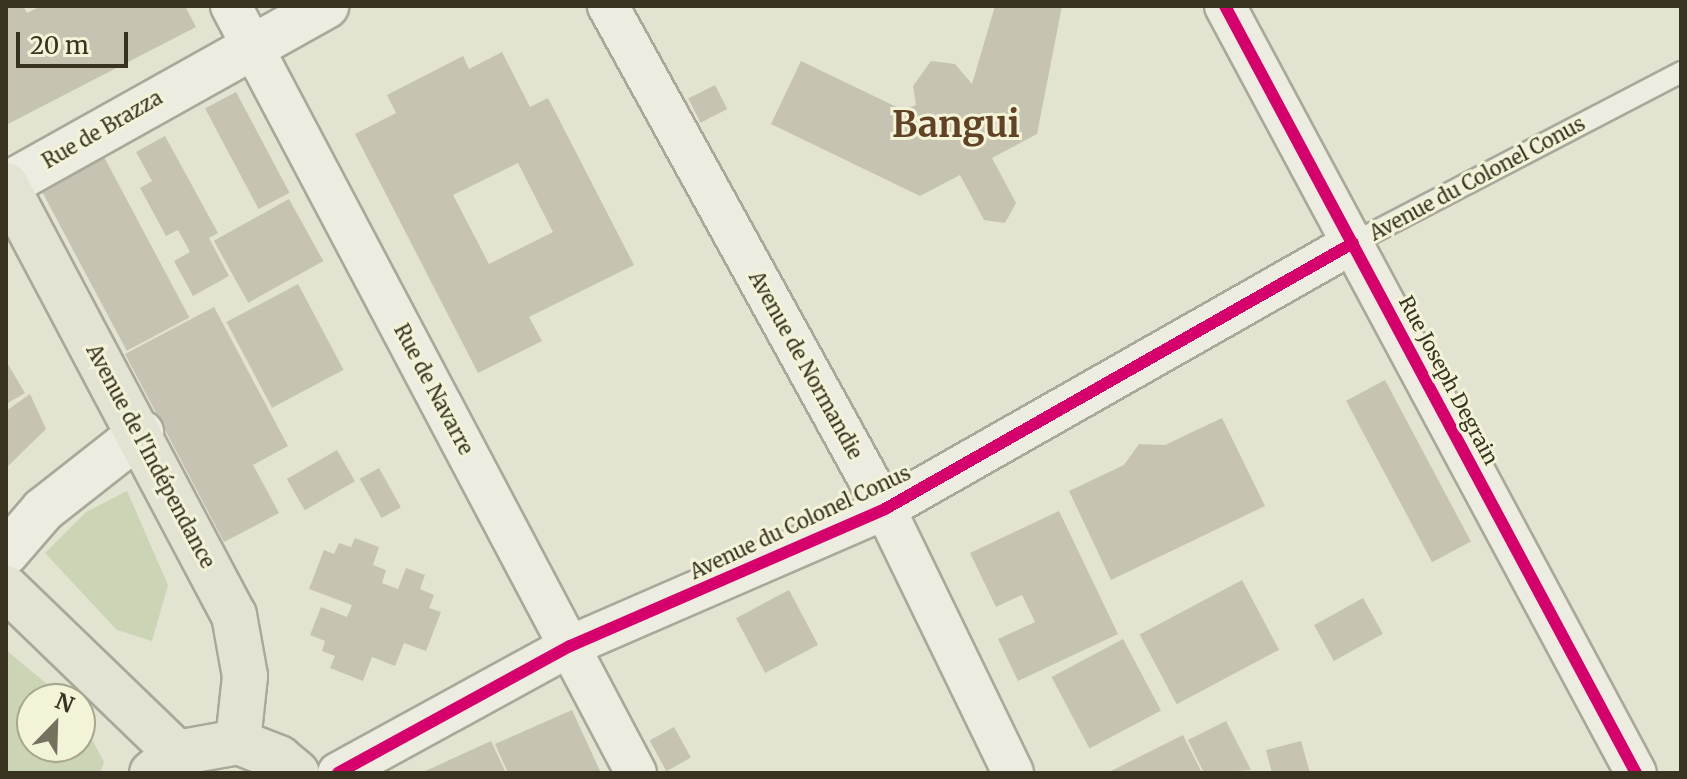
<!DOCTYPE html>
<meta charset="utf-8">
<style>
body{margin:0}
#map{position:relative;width:1687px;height:779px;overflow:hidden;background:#e3e3d1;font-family:Merriweather,serif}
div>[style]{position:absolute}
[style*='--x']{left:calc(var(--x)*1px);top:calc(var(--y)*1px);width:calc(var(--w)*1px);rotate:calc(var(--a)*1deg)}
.green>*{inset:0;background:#cbd5b5}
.building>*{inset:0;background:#c7c3b2;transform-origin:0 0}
.roads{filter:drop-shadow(2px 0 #a9a899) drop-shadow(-2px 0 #a9a899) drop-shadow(0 2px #a9a899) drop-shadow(0 -2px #a9a899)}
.lane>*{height:20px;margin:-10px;padding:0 10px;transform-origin:10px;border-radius:10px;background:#ecece1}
.street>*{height:40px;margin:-20px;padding:0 20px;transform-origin:20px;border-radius:20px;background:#ecece1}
.secondary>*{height:44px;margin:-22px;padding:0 22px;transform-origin:22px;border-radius:22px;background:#ecece1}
.primary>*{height:44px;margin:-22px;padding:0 22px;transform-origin:22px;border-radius:22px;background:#e3e3d4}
.cycleway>*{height:12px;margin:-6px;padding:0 6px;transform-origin:6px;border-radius:6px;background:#d6006c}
span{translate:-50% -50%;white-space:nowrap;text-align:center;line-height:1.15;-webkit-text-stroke:6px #f3f3d8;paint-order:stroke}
.street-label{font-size:20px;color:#383321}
.town-label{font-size:36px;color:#614224;font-weight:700}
.frame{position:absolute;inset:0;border:8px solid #383321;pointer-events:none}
.north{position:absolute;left:16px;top:683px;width:80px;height:80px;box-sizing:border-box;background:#f3f3d8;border:2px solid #a8a68f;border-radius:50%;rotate:23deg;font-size:22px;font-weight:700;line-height:32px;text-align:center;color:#383321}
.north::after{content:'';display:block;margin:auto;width:28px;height:36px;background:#74715f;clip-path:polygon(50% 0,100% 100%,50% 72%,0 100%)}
.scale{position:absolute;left:16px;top:32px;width:112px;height:36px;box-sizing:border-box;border:4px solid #383321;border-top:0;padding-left:10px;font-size:24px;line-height:28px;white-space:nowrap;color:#383321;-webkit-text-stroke:6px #f3f3d8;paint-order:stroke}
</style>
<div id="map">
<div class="green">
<div style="clip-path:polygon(127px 491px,168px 585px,152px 641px,117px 630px,45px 553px,86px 512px)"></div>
<div style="clip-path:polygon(6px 650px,65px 699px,32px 699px,32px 747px,80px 747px,80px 717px,104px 762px,100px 773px,6px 773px)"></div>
</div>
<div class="building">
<div style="clip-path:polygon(6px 6px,23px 6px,27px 13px,41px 6px,185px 6px,196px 27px,6px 125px)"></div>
<div style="clip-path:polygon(995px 6px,1062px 6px,1037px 134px,992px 158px,1016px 203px,1005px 223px,984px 220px,960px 175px,920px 196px,771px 124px,801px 61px,903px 110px,916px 105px,913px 86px,931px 61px,955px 64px,972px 84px)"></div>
<div style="clip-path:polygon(evenodd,502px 52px,530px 107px,548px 98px,634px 265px,529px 317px,542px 341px,478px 373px,355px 134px,396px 113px,387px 95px,463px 56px,469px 69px,502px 52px,518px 163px,553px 232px,489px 264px,453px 195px,518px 163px)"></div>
<div style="left:715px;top:85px;width:27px;height:30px;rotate:63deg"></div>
<div style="left:236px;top:92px;width:114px;height:35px;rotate:62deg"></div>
<div style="clip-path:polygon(165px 136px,218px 233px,209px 238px,229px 276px,193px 296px,174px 261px,190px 252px,178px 230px,166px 236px,140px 188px,152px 181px,136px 152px)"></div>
<div style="left:103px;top:155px;width:184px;height:71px;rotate:62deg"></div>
<div style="left:289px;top:199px;width:71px;height:86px;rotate:61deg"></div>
<div style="left:298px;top:284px;width:97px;height:81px;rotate:62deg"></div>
<div style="clip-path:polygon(214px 307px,288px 446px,253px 465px,279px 513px,224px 542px,125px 354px)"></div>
<div style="clip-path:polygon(6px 361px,25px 393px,6px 404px)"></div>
<div style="left:1385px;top:380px;width:183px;height:44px;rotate:62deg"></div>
<div style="clip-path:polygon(30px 394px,46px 429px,6px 468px,6px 411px)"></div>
<div style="clip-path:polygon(1222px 418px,1265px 506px,1111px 580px,1069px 491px,1124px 465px,1139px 444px,1165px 445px)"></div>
<div style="left:337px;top:450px;width:36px;height:58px;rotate:60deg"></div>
<div style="left:379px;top:468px;width:45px;height:22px;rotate:61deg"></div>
<div style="clip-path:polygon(1059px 511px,1118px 634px,1018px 681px,998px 639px,1035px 622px,1022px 595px,996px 607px,970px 553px)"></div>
<div style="clip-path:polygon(355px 538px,379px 547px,373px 565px,386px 570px,382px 583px,398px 589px,406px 568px,425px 575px,420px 589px,434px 595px,429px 608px,441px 612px,426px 651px,404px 643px,395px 666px,372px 657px,363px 681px,330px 668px,335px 656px,322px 651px,325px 641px,310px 635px,321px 607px,347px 617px,352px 605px,309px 589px,324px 550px,334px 554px,339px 543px,351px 547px)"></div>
<div style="left:1242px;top:580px;width:79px;height:116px;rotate:62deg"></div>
<div style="left:789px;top:590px;width:62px;height:60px;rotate:62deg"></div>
<div style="left:1363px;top:598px;width:41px;height:56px;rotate:61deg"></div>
<div style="left:1123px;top:639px;width:81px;height:81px;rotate:62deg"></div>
<div style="clip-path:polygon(572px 710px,601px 773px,508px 773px,495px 744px)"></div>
<div style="clip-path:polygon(1226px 721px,1251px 770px,1204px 773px,1188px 740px)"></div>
<div style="left:674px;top:727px;width:35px;height:28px;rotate:61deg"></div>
<div style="clip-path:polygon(1183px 735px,1202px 773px,1107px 773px)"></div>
<div style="clip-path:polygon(491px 741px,506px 773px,421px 773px)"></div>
<div style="clip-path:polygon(1301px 741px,1310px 773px,1272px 773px,1266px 750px)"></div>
</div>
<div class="roads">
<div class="lane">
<div style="--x:1353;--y:243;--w:370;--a:-27.5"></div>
</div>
<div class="street">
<div style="--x:231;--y:6;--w:867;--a:62.16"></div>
<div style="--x:608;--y:6;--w:574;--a:61.16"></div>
<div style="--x:885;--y:509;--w:293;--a:64.1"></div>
<div style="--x:1225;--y:6;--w:870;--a:61.82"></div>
<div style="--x:338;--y:773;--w:264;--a:-28.7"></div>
<div style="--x:570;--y:646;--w:344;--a:-23.5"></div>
<div style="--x:885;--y:509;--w:538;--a:-29.61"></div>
</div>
<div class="secondary">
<div style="--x:6;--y:185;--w:367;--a:-29.2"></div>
<div style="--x:6;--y:553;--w:57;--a:-49.3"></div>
<div style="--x:43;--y:510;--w:125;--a:-38.2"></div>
</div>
<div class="primary">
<div style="--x:6;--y:185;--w:487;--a:62.1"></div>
<div style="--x:234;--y:615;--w:62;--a:79.8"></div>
<div style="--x:245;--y:676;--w:66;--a:96.1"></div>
<div style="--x:6;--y:588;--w:238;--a:44"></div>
<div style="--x:152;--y:773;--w:32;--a:-39"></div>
<div style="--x:177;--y:753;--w:62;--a:-10.2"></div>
<div style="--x:238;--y:742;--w:44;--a:21.3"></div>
<div style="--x:279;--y:758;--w:23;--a:40"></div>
</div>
</div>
<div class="cycleway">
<div style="--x:1225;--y:6;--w:870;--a:61.82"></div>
<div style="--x:338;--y:773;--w:264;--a:-28.7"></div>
<div style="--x:570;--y:646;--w:344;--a:-23.5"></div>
<div style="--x:885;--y:509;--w:538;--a:-29.61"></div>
</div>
<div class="street-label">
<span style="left:102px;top:129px;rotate:-30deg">Rue de Brazza</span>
<span style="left:1477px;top:178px;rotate:-28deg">Avenue du Colonel Conus</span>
<span style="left:806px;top:365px;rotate:61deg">Avenue de Normandie</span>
<span style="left:1449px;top:380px;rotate:62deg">Rue Joseph Degrain</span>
<span style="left:434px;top:389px;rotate:62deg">Rue de Navarre</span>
<span style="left:151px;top:456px;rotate:62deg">Avenue de l'Indépendance</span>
<span style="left:800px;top:522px;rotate:-25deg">Avenue du Colonel Conus</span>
</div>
<div class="town-label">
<span style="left:956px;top:125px">Bangui</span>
</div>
<div class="frame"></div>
<div class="north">N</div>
<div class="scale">20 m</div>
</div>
